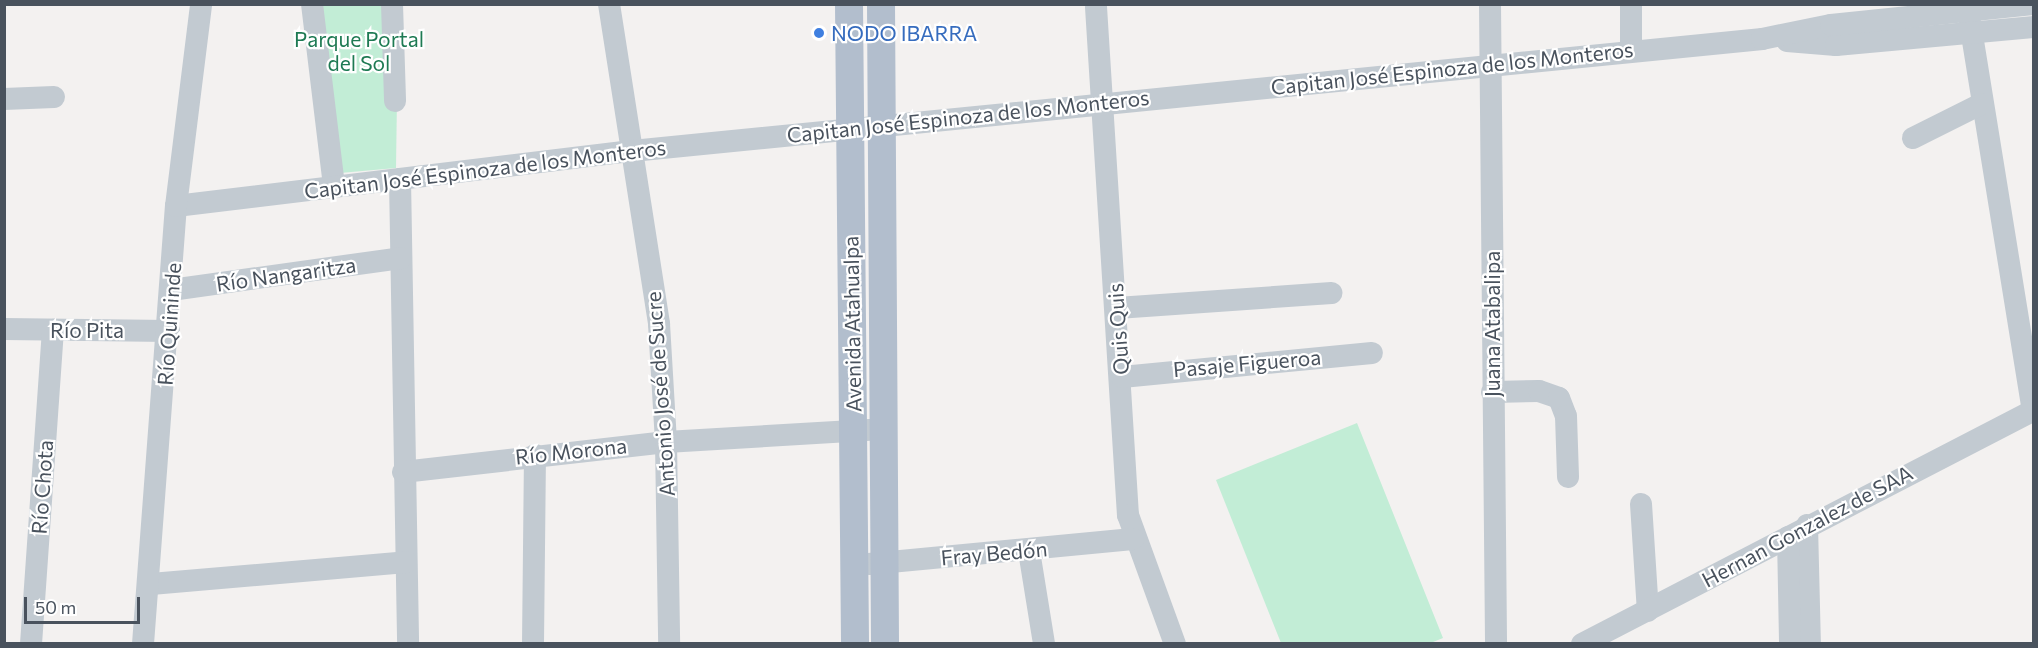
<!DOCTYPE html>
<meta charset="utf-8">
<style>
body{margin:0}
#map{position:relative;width:2038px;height:648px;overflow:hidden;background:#f3f1f0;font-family:Commissioner,sans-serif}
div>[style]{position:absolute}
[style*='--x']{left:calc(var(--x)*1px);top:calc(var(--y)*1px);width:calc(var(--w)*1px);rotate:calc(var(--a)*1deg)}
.green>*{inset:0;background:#c2edd6}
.minor>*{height:22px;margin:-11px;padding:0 11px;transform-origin:11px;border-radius:11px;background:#c2cad1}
.major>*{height:28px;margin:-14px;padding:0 14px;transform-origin:14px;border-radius:14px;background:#b2becd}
.dots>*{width:16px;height:16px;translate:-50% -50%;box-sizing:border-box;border:3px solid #fff;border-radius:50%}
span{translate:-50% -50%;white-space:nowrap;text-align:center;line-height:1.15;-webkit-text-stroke:4.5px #fff;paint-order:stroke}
.shop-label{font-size:21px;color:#366cbe}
.left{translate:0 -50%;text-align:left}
.park-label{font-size:21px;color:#1e7a53}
.street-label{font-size:21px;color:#49525d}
.frame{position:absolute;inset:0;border:6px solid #49525d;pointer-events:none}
.scale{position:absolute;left:24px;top:597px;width:116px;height:27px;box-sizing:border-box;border:3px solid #49525d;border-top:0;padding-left:8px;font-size:18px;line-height:21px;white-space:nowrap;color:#49525d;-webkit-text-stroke:4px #fff;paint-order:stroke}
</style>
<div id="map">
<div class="green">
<div style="clip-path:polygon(321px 5px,386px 5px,397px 98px,396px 168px,340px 173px)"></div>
<div style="clip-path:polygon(1357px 423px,1443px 638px,1428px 644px,1281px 643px,1216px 480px)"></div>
</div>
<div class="minor">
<div style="--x:312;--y:4;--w:184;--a:83.1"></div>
<div style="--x:392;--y:4;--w:97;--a:88.2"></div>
<div style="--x:609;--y:4;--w:324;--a:81.1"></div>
<div style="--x:659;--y:324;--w:118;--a:86.6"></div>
<div style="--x:666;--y:442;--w:202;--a:89.1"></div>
<div style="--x:1490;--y:4;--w:640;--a:89.46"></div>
<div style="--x:1631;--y:4;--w:45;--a:90"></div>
<div style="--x:1967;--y:4;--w:411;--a:80.8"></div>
<div style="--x:1096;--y:7;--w:509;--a:86.4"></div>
<div style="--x:1128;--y:515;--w:137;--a:70"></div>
<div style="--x:1787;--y:41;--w:49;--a:4.7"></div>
<div style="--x:1836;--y:45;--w:199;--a:-5.2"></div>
<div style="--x:4;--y:99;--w:50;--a:-2.3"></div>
<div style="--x:1913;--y:138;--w:76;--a:-26.6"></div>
<div style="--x:400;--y:179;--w:465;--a:89"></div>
<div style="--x:176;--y:206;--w:459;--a:-6.9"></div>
<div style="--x:632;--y:151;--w:1136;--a:-5.66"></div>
<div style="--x:1762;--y:39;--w:70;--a:-11.5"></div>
<div style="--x:1831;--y:25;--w:203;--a:-5.9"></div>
<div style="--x:171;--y:290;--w:232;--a:-7.9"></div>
<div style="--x:1117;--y:308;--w:215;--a:-4"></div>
<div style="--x:4;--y:329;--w:165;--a:0.7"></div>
<div style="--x:1122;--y:377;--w:251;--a:-5.5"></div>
<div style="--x:1492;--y:392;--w:47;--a:-1.2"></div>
<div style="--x:1539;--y:391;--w:21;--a:19"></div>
<div style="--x:1559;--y:398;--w:19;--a:69"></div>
<div style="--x:1566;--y:416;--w:61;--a:88.1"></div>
<div style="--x:403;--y:472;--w:265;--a:-6.5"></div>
<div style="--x:666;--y:442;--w:217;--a:-3.4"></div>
<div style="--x:1641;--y:504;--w:107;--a:86.3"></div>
<div style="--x:1807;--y:525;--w:119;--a:88.6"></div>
<div style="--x:1788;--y:537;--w:107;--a:88.9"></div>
<div style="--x:1029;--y:551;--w:94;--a:80.8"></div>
<div style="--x:869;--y:564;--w:265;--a:-5.4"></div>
<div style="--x:151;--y:584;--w:256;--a:-4.9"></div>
<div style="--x:31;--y:644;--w:315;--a:-86"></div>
<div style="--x:143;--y:644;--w:439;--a:-85.7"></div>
<div style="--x:176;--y:206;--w:204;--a:-82.9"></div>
<div style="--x:533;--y:644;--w:189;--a:-89.4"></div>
<div style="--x:1582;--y:644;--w:509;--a:-27.37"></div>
</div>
<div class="major">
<div style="--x:849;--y:4;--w:640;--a:89.46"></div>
<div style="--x:881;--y:4;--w:640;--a:89.64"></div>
</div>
<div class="dots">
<div style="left:819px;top:33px;background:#3f7fe0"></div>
</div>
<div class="shop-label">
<span class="left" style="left:831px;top:33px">NODO IBARRA</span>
</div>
<div class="park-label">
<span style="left:359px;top:51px">Parque Portal<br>del Sol</span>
</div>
<div class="street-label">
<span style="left:1452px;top:68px;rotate:-6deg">Capitan José Espinoza de los Monteros</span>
<span style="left:968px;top:116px;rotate:-6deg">Capitan José Espinoza de los Monteros</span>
<span style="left:485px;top:169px;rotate:-7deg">Capitan José Espinoza de los Monteros</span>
<span style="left:286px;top:274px;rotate:-8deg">Río Nangaritza</span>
<span style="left:169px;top:324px;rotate:-86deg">Río Quininde</span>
<span style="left:852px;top:324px;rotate:-91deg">Avenida Atahualpa</span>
<span style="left:1492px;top:324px;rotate:-90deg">Juana Atabalipa</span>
<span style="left:1118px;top:329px;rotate:-94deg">Quis Quis</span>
<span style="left:87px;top:330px">Río Pita</span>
<span style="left:1247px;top:363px;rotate:-5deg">Pasaje Figueroa</span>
<span style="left:660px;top:394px;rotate:-94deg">Antonio José de Sucre</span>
<span style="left:571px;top:451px;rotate:-6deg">Río Morona</span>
<span style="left:42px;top:487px;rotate:-86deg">Río Chota</span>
<span style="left:1807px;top:526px;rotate:-28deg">Hernan Gonzalez de SAA</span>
<span style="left:994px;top:553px;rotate:-5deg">Fray Bedón</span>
</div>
<div class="frame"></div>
<div class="scale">50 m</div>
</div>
